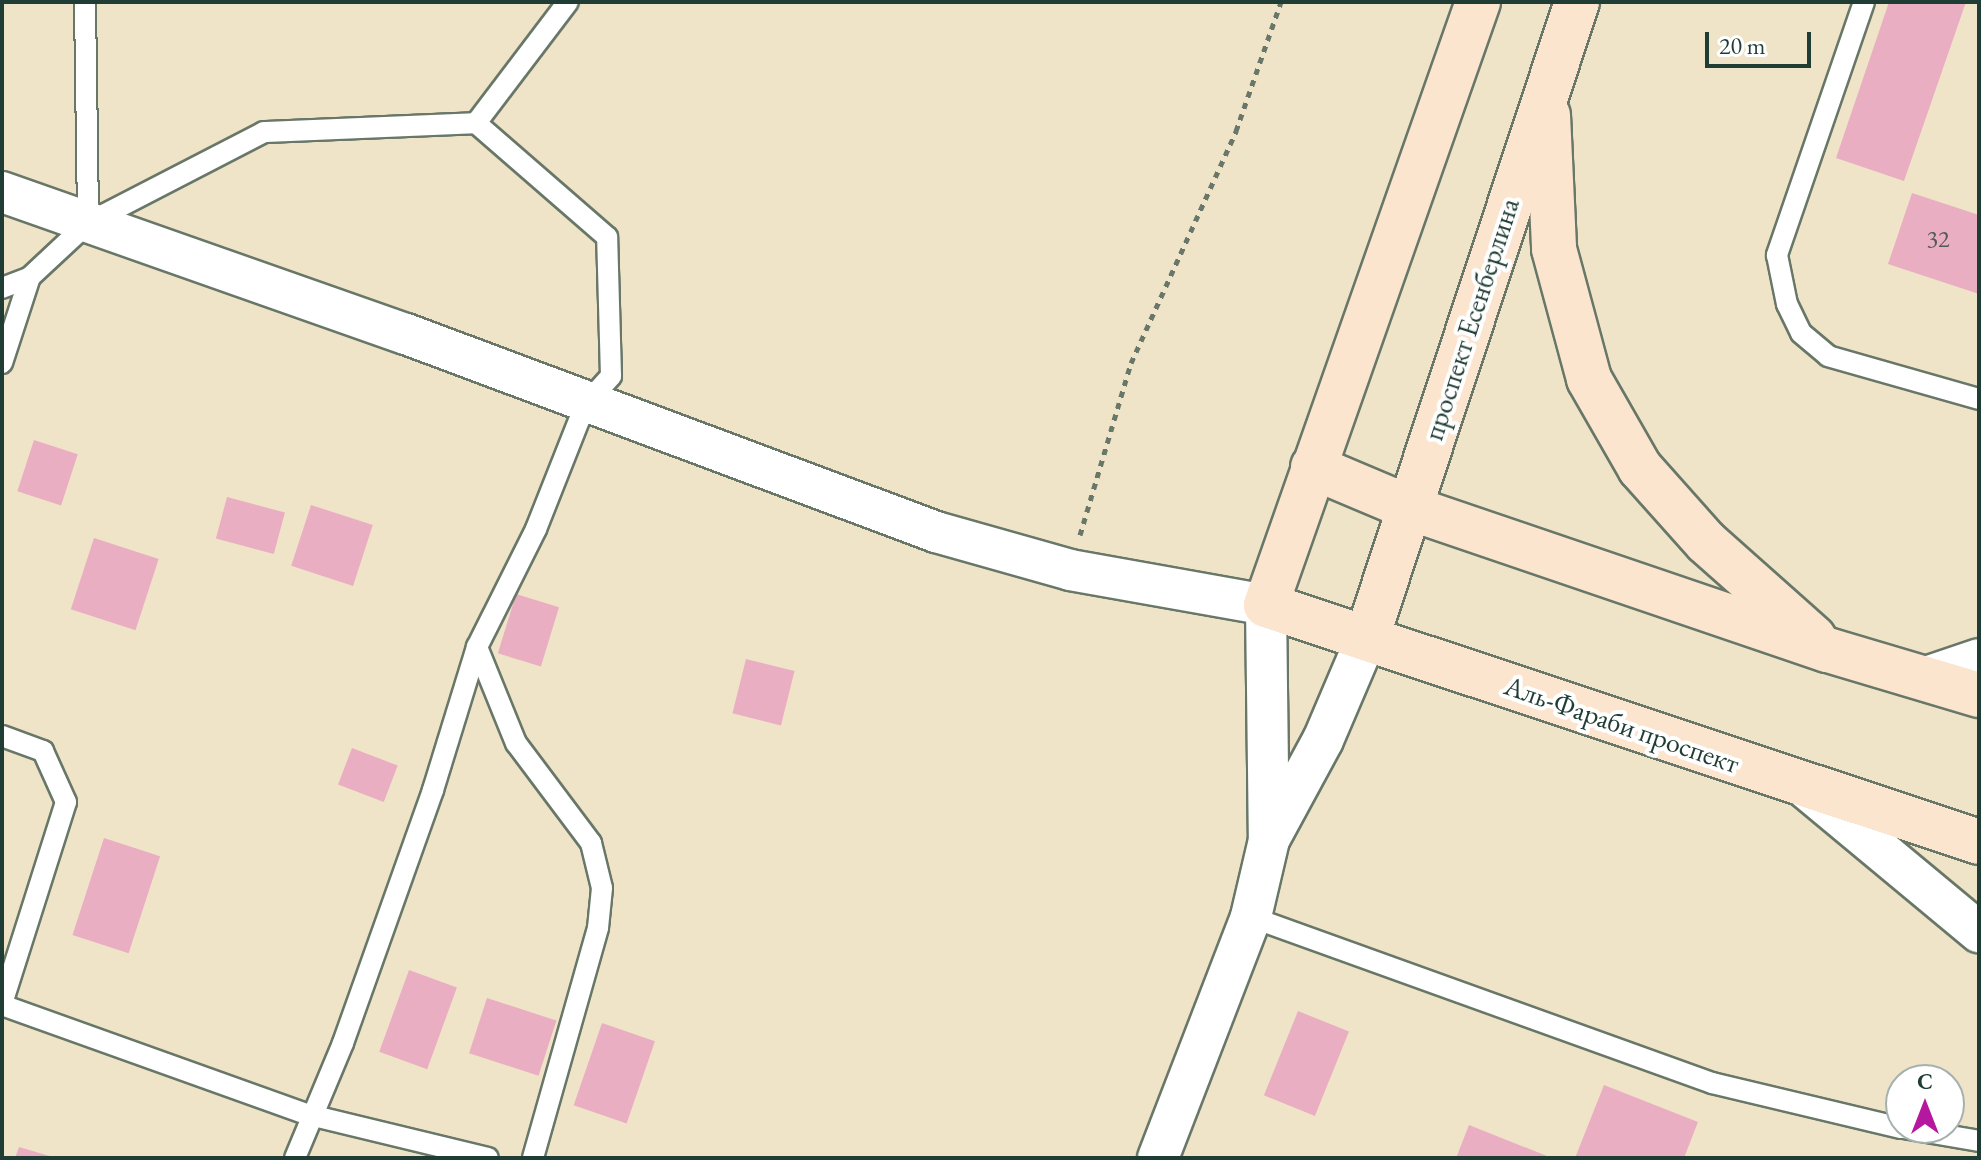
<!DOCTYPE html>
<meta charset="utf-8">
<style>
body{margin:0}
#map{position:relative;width:1981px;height:1160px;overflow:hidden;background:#efe4c8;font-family:"EB Garamond",serif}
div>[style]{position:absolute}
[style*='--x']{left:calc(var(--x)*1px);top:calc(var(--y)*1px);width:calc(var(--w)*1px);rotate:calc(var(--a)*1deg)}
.building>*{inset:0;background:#eaaec2;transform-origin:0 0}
.path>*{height:5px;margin-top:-2.5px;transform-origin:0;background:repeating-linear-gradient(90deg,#687768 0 6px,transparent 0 12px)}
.roads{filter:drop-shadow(2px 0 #687768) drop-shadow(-2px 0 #687768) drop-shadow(0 2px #687768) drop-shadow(0 -2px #687768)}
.lane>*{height:20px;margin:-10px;padding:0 10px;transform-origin:10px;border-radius:10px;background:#fff}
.street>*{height:40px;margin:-20px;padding:0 20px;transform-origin:20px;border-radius:20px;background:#fff}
.secondary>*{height:44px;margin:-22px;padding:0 22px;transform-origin:22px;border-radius:22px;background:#fbe5cf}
span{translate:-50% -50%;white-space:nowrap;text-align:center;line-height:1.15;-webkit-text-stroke:8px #fff;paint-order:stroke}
.number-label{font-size:24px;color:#525958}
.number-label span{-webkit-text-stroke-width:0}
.street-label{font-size:28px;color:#1f3d34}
.frame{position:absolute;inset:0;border:4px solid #1f3d34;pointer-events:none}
.north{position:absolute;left:1885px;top:1064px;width:80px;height:80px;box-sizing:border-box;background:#fff;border:2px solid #a5b1ae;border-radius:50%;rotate:0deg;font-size:22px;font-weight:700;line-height:32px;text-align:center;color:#1f3d34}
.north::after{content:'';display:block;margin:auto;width:28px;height:36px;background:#b5179e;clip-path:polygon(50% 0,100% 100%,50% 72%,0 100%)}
.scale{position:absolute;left:1705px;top:32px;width:106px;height:36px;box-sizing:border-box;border:4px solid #1f3d34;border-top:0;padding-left:10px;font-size:24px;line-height:28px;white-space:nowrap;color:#1f3d34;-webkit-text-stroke:6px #fff;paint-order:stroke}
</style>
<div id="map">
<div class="building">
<div style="clip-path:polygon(1889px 2px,1966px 2px,1904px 181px,1836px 158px)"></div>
<div style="clip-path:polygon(1912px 193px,1979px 215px,1979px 294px,1888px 264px)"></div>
<div style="left:34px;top:440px;width:46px;height:54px;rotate:18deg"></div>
<div style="left:227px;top:497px;width:60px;height:43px;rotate:15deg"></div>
<div style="left:311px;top:505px;width:65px;height:64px;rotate:18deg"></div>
<div style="left:94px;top:538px;width:68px;height:75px;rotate:18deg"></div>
<div style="left:516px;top:594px;width:45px;height:62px;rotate:17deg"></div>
<div style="left:746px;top:659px;width:50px;height:56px;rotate:14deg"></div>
<div style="left:352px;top:748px;width:49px;height:39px;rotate:21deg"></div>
<div style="left:104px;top:838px;width:59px;height:102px;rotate:18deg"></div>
<div style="left:409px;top:970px;width:51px;height:87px;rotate:20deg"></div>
<div style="left:487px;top:998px;width:73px;height:58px;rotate:18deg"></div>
<div style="left:1298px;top:1011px;width:55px;height:91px;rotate:22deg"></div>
<div style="left:602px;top:1023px;width:56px;height:87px;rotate:19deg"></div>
<div style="clip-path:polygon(1604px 1085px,1698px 1122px,1684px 1158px,1575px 1158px)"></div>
<div style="clip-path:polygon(1469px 1125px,1552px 1158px,1456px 1158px)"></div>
<div style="clip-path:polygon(19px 1147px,53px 1157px,53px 1158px,15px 1158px)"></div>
</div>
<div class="path">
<div style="--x:1080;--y:535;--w:179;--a:-73.5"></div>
<div style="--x:1131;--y:363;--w:255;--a:-65.6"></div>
<div style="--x:1236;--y:131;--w:137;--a:-70.8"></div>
</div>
<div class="roads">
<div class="lane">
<div style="--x:85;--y:2;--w:221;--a:89.2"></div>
<div style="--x:1864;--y:2;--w:268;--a:109"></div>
<div style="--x:1777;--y:255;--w:50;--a:78.5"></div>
<div style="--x:1787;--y:304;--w:32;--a:64"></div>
<div style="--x:1801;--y:333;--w:35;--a:40"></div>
<div style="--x:1828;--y:356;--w:157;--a:15.9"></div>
<div style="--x:2;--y:288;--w:30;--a:-21"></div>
<div style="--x:30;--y:277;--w:79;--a:-43"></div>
<div style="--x:88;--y:223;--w:198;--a:-27.3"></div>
<div style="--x:264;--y:132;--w:212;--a:-2.4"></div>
<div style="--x:476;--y:123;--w:152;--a:-52.8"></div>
<div style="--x:2;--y:363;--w:90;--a:-72"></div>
<div style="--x:477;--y:647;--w:104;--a:67.9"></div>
<div style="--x:516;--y:743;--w:125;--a:53.1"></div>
<div style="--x:591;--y:843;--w:46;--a:76.3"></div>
<div style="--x:602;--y:888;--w:40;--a:95.7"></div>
<div style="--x:598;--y:928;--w:239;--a:105.8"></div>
<div style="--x:2;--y:736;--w:44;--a:20.1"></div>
<div style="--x:43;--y:751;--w:56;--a:65.7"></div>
<div style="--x:66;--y:802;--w:212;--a:107.6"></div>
<div style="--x:1251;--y:917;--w:490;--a:19.8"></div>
<div style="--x:1712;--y:1083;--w:194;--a:13.4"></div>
<div style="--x:2;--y:1005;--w:327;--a:19.7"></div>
<div style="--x:310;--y:1115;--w:183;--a:13.6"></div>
<div style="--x:1903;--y:1128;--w:77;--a:9.7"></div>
<div style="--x:295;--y:1158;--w:125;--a:-67.3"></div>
<div style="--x:343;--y:1043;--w:269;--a:-70.4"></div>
<div style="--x:433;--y:790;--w:150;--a:-72.9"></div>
<div style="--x:477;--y:647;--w:132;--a:-63.4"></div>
<div style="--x:536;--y:529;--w:133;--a:-68.4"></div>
<div style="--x:585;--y:405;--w:39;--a:-48"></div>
<div style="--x:611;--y:376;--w:139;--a:-91.6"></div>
<div style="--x:607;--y:237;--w:174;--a:-139"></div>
</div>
<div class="street">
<div style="--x:2;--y:192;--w:428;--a:19.4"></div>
<div style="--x:406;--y:334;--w:566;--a:20.48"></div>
<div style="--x:936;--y:532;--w:139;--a:15.8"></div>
<div style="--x:1070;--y:570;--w:199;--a:10.1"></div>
<div style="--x:1266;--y:605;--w:235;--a:89.3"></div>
<div style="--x:1269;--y:840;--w:79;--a:103.2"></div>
<div style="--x:1251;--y:917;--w:258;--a:111.1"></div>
<div style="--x:1923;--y:678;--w:59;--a:-18.7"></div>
<div style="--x:1803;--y:786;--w:229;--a:39.7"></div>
<div style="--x:1271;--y:836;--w:109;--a:-61.6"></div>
<div style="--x:1323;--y:740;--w:112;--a:-66.9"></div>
</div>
<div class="secondary">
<div style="--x:1478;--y:2;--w:639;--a:109.37"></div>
<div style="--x:1266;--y:605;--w:751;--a:18.39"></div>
<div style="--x:1548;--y:115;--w:134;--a:87.4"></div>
<div style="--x:1554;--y:249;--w:135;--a:74.9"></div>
<div style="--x:1589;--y:379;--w:103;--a:60.2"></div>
<div style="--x:1640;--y:468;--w:99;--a:48.3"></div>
<div style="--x:1706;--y:542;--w:144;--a:41.6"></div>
<div style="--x:1313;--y:467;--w:105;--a:22.9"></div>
<div style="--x:1410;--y:508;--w:441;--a:18.8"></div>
<div style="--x:1828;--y:650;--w:158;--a:16.6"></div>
<div style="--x:1367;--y:637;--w:669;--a:-71.7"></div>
</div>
</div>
<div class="number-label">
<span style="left:1938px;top:239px">32</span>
</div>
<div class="street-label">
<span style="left:1471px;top:319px;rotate:-72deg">проспект Есенберлина</span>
<span style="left:1622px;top:724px;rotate:19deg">Аль-Фараби проспект</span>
</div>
<div class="frame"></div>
<div class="north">С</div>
<div class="scale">20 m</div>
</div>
